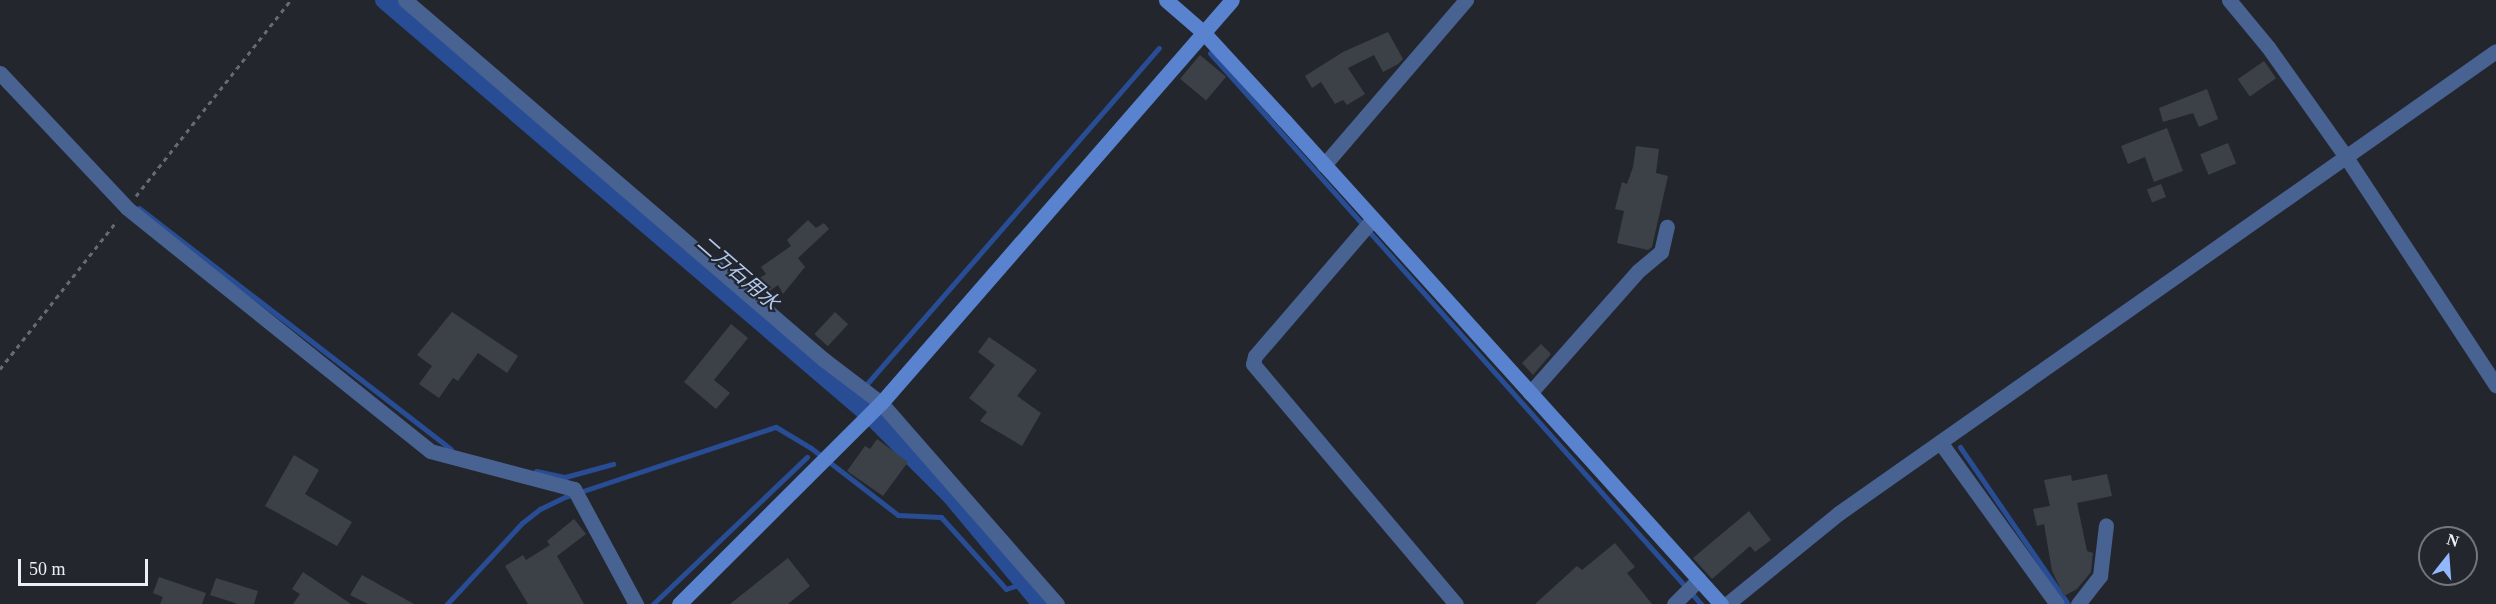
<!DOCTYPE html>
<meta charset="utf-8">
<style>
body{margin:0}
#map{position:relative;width:2496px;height:604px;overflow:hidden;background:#23272d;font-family:"Times New Roman","Noto Sans JP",serif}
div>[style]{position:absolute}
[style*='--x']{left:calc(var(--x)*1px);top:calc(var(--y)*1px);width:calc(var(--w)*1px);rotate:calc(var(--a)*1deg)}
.stream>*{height:5px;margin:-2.5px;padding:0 2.5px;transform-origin:2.5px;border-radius:2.5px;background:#294d95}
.canal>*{height:18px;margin:-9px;padding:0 9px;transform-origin:9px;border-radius:9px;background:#294d95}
.building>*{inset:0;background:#3c4047;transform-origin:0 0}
.path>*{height:3px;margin-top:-1.5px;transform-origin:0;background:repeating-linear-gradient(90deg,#676a70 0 4.5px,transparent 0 9px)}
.street>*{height:15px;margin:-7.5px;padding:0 7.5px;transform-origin:7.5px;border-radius:7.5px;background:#486292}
.secondary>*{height:15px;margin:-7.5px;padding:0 7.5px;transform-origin:7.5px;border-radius:7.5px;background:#5982cf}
span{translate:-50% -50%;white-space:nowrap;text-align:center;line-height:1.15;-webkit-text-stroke:4.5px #23272d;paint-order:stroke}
.water-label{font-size:20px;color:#b2c8f1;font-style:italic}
.north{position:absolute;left:2418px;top:526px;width:60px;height:60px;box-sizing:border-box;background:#23272d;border:2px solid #73777c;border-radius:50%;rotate:17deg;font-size:16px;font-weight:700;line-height:24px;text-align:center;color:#eceff3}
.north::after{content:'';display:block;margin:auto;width:21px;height:27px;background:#92b7fd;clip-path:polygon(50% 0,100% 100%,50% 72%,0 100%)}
.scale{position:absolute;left:18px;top:559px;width:130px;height:27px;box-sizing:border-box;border:3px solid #eceff3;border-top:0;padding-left:8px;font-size:18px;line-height:21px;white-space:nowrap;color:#eceff3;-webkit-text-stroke:4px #23272d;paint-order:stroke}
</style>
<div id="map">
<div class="stream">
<div style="--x:1210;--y:53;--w:738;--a:48.3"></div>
<div style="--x:139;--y:208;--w:394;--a:37.7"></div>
<div style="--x:865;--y:386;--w:448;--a:-49"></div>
<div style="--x:1960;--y:447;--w:191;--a:55.5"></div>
<div style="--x:536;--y:471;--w:30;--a:12"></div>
<div style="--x:565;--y:477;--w:50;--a:-15.2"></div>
<div style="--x:447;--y:604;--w:110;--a:-47.2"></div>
<div style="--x:522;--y:523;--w:23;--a:-38"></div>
<div style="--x:540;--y:509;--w:28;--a:-26"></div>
<div style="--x:565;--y:497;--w:222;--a:-18.4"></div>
<div style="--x:776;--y:427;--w:41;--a:31"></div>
<div style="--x:811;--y:448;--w:110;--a:37.6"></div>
<div style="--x:898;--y:515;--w:43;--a:2.7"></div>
<div style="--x:941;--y:517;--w:97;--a:47.9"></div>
<div style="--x:1006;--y:589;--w:18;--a:-19"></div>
<div style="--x:653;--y:604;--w:213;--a:-43.7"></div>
</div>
<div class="canal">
<div style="--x:384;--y:0;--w:646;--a:40.54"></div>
<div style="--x:875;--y:420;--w:107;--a:45"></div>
<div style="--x:951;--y:496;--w:141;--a:50.2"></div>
</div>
<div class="building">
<div style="clip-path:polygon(1388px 32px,1403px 59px,1398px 64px,1383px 72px,1374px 55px,1348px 68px,1365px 94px,1347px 105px,1343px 100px,1335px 104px,1321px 82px,1312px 88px,1305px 76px,1343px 52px)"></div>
<div style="left:1200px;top:55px;width:34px;height:31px;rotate:40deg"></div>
<div style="left:2264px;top:61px;width:21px;height:32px;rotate:55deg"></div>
<div style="clip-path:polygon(2207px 89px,2218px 119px,2199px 127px,2193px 113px,2163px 122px,2159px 108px)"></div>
<div style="clip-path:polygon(2167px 128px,2183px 171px,2154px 182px,2145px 157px,2128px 164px,2121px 146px)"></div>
<div style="left:2228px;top:143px;width:22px;height:30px;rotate:68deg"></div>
<div style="clip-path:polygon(1636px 146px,1659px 149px,1656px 173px,1668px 176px,1652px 247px,1648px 250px,1617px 243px,1624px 211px,1615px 209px,1622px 182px,1627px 184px,1633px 167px)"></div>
<div style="left:2161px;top:184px;width:14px;height:15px;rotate:69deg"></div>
<div style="clip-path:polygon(808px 220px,816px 228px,824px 223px,829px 229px,798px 258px,805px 267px,783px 294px,778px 285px,764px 295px,755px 281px,766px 274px,761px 267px,791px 246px,787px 240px)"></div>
<div style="clip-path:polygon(452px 312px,518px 356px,507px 373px,478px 353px,458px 381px,453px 378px,439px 398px,419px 384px,432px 366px,417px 355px)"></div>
<div style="left:835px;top:312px;width:18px;height:30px;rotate:43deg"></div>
<div style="clip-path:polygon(731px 324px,748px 338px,714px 380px,730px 393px,716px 409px,684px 382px)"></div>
<div style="clip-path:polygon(989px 337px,1037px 370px,1017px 396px,1041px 413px,1022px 446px,980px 421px,987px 412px,969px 398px,995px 365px,978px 352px)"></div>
<div style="clip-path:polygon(1541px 344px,1551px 354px,1533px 375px,1522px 363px)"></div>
<div style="clip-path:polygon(877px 439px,908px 462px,883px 496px,847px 471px,865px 446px,870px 449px)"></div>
<div style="clip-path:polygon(294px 455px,319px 470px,305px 494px,352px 522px,337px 546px,265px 506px)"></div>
<div style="clip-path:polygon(2107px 474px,2112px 496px,2077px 503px,2087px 551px,2093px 553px,2091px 572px,2077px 589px,2064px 596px,2052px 571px,2044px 524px,2037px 526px,2033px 509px,2050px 506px,2044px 480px,2071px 475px,2072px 481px)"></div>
<div style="clip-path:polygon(1749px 511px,1771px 540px,1755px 552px,1750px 546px,1712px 579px,1693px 558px)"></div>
<div style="clip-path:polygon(574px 519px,586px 534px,557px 556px,584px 604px,528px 604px,505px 566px,523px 555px,526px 560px,550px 545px,547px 541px)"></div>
<div style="clip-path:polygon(1615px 543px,1635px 567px,1627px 573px,1652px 604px,1535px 604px,1577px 566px,1582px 570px)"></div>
<div style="clip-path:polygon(788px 558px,810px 586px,788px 604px,730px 604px)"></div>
<div style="clip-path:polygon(303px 572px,351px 604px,293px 604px,300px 594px,292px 589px)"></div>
<div style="clip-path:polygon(362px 575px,414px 604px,368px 604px,350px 595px)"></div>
<div style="clip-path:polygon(159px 577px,206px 593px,202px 604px,160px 604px,163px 597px,153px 593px)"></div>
<div style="clip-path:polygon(216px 578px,258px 591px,254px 604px,238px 604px,210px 595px)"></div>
</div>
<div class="path">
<div style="--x:136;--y:196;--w:250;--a:-51.7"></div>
<div style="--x:0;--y:369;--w:189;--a:-51.7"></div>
</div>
<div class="street">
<div style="--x:405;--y:0;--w:551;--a:40.66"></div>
<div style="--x:823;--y:359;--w:73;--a:37.2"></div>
<div style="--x:881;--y:403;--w:267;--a:48.8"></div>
<div style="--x:2229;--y:0;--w:61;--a:50.3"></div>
<div style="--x:2268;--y:47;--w:131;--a:54.6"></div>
<div style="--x:2344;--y:154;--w:277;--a:56.7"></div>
<div style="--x:0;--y:73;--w:185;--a:46.7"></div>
<div style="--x:127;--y:208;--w:388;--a:38.7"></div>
<div style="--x:430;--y:451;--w:149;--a:14.8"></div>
<div style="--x:574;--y:489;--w:131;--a:61.7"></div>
<div style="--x:1324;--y:165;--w:218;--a:-49.3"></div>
<div style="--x:1372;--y:220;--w:179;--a:130.7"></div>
<div style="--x:1255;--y:356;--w:8;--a:104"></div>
<div style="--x:1253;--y:364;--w:314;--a:49.8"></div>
<div style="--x:1530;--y:393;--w:163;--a:-48.5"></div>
<div style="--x:1638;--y:271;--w:30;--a:-40"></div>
<div style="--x:1661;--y:252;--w:26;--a:-77"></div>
<div style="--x:1940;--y:442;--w:200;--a:54.2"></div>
<div style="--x:1674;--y:604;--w:35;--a:-45"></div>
<div style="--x:1727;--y:604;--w:144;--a:-39.1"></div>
<div style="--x:1839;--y:513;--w:803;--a:-35.11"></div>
<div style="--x:2078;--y:604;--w:36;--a:-52"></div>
<div style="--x:2100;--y:576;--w:51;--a:-83.3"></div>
</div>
<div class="secondary">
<div style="--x:1166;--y:0;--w:49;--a:40.9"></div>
<div style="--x:1203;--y:32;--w:120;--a:47.4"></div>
<div style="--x:1284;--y:120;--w:652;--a:47.92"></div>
<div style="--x:679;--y:604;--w:285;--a:-44.9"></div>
<div style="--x:881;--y:403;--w:534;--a:-48.95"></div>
</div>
<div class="water-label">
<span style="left:738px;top:273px;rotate:41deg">二万石用水</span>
</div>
<div class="north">N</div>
<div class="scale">50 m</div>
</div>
